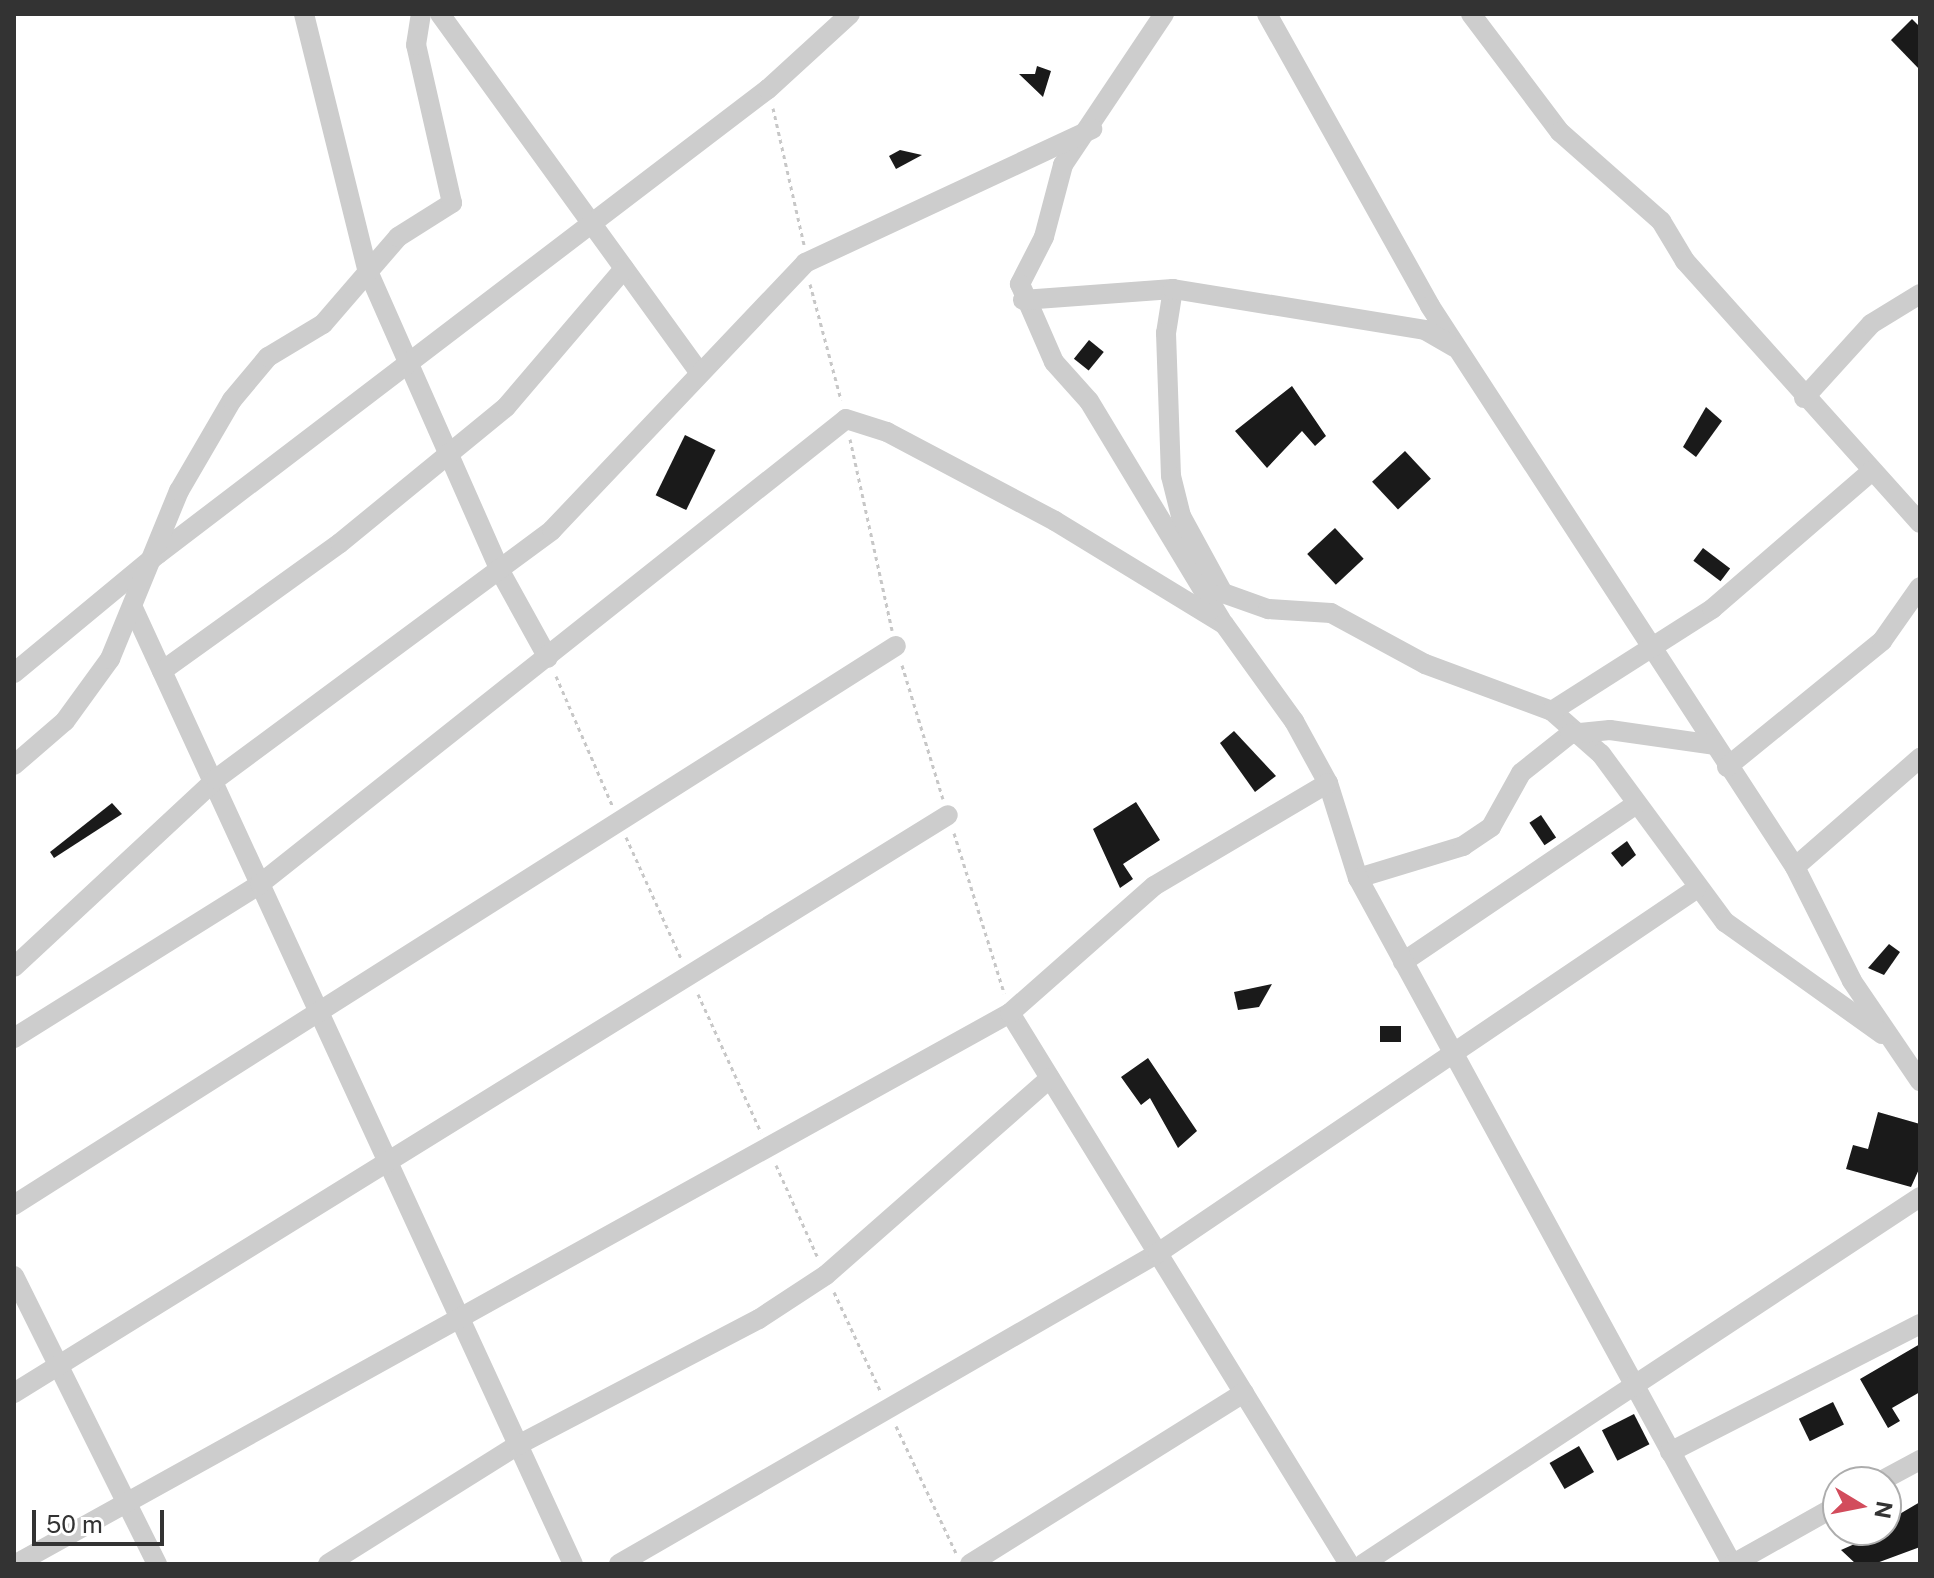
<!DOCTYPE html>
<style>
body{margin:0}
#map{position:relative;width:1934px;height:1578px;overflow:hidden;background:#fff;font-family:"Public Sans",sans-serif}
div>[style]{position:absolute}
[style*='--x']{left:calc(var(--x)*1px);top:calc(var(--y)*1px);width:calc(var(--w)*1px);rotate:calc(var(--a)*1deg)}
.building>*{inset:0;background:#1a1a1a;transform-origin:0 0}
.path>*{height:3px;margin-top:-1.5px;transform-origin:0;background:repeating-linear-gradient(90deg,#c7c7c7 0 4px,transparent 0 8px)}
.minor>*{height:20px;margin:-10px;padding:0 10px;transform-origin:10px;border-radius:10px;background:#cdcdcd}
span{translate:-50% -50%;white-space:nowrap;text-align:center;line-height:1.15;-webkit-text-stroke:8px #fff;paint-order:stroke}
.frame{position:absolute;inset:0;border:16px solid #333;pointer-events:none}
.north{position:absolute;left:1822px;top:1466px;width:80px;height:80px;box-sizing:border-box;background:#fff;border:2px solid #adadad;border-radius:50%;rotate:100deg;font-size:22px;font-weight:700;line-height:32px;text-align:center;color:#333}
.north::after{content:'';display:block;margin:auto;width:28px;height:36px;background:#d24c5c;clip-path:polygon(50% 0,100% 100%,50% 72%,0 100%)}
.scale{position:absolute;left:32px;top:1510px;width:132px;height:36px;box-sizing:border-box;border:4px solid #333;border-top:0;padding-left:10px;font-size:24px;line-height:28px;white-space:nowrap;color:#333;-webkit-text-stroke:6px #fff;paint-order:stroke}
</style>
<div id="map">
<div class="building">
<div style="clip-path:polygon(1912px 19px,1920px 27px,1920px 70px,1891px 40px)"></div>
<div style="clip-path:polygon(1037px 66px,1051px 71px,1043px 97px,1019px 74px,1035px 74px)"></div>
<div style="clip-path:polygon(900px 150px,922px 155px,896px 169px,889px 156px)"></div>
<div style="left:1089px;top:340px;width:19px;height:24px;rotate:39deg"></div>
<div style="clip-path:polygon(1292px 386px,1326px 436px,1315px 446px,1302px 431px,1267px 468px,1235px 431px)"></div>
<div style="clip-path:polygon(1706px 407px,1722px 421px,1696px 457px,1683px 447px)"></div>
<div style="left:685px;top:435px;width:34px;height:67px;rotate:26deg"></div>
<div style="left:1405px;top:451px;width:38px;height:45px;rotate:47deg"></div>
<div style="left:1335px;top:528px;width:42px;height:38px;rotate:47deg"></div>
<div style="left:1703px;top:548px;width:34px;height:16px;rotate:37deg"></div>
<div style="clip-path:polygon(1234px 731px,1276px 776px,1255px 792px,1220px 743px)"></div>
<div style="clip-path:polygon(1136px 802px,1160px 840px,1123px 864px,1133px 879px,1120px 888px,1093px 829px)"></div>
<div style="clip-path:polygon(112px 803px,122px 814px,54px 858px,50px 852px)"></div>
<div style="left:1541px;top:815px;width:27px;height:14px;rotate:56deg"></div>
<div style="clip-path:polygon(1627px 841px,1636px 855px,1622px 867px,1611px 853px)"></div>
<div style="clip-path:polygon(1889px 944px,1900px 952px,1884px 975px,1868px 968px)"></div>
<div style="clip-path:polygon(1272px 984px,1259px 1007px,1238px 1010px,1234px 992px)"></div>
<div style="left:1380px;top:1026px;width:21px;height:16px"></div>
<div style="clip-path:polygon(1148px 1058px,1197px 1131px,1178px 1148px,1150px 1098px,1141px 1105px,1121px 1077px)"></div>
<div style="clip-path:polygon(1878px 1112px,1920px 1124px,1920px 1167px,1911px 1187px,1846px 1169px,1853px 1145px,1868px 1149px)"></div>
<div style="clip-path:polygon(1920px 1344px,1920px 1392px,1892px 1408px,1900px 1421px,1888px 1428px,1860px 1379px)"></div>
<div style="left:1833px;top:1402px;width:25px;height:38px;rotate:64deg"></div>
<div style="left:1634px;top:1414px;width:34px;height:36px;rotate:63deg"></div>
<div style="left:1579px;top:1446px;width:30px;height:34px;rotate:60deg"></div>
<div style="clip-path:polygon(1920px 1502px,1920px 1547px,1874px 1564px,1856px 1564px,1841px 1550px,1886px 1530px,1886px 1522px)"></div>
</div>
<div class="path">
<div style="--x:773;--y:108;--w:140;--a:77.2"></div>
<div style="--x:810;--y:284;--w:120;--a:75"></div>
<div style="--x:850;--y:439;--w:196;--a:77.6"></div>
<div style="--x:902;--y:665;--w:140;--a:73"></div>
<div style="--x:556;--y:676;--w:141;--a:66.5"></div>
<div style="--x:954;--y:833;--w:168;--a:72.6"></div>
<div style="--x:626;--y:837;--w:133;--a:65.6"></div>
<div style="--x:698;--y:994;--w:152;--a:65.5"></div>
<div style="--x:776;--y:1165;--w:100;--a:65.7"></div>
<div style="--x:834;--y:1292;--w:108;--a:64.9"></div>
<div style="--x:896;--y:1426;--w:140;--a:64.7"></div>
</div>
<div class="minor">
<div style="--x:304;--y:14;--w:263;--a:76.1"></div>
<div style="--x:367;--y:269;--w:330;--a:66.2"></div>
<div style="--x:500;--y:571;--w:99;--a:61.1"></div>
<div style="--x:440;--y:14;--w:443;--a:54.1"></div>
<div style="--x:1164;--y:14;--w:182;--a:123.8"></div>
<div style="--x:1063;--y:165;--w:74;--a:104.8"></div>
<div style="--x:1044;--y:237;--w:53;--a:117.1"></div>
<div style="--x:1020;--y:284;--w:85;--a:66.4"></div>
<div style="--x:1054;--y:362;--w:52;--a:48.1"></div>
<div style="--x:1089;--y:401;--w:256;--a:58.9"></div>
<div style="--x:1267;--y:14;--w:334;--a:60.8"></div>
<div style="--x:1430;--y:306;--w:669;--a:56.95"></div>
<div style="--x:1795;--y:867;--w:127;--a:63.4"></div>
<div style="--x:1852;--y:981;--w:121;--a:55.8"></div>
<div style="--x:1471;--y:14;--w:148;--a:53"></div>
<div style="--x:1560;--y:132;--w:135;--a:41.4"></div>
<div style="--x:1661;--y:221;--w:47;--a:59"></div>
<div style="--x:1685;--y:261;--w:352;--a:48.1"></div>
<div style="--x:1173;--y:289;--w:45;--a:99"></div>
<div style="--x:1166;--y:333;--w:143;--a:88"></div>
<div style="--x:1171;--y:476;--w:41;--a:76"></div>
<div style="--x:1181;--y:516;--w:88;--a:61.4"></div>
<div style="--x:1223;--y:593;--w:48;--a:19.6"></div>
<div style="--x:1268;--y:609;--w:63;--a:3.6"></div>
<div style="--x:1331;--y:613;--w:107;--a:28.5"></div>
<div style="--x:1425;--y:664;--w:135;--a:20.3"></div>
<div style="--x:1552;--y:711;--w:65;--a:41.3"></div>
<div style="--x:1601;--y:754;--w:209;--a:53.6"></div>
<div style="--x:1725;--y:922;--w:193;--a:35.5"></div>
<div style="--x:1023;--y:300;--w:150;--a:-4.2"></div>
<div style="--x:1173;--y:289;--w:255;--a:9.2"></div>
<div style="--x:1425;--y:330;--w:34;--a:30"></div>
<div style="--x:1804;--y:398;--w:100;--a:-47.8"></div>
<div style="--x:1871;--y:324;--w:57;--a:-31.5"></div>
<div style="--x:133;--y:608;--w:1052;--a:65.29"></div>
<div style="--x:162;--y:671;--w:219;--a:-35.7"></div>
<div style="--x:340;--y:543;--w:215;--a:-39.3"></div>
<div style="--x:506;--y:407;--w:182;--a:-49.5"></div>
<div style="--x:14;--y:673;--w:187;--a:-39.6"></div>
<div style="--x:158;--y:554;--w:767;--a:-37.32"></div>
<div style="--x:768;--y:89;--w:111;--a:-42.4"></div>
<div style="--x:1552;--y:711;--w:190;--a:-32.5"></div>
<div style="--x:1712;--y:609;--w:211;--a:-40.8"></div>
<div style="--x:14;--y:765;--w:67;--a:-40.8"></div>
<div style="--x:65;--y:721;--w:77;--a:-54"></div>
<div style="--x:110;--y:659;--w:182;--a:-67.7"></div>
<div style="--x:179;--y:491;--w:105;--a:-59.8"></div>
<div style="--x:232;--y:400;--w:56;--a:-50.1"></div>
<div style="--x:268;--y:357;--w:64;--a:-31"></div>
<div style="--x:323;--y:324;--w:115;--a:-49.2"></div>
<div style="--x:398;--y:237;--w:64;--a:-32.2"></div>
<div style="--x:452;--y:203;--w:162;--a:-102.8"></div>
<div style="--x:416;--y:45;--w:31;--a:-81"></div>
<div style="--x:1727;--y:767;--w:200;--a:-39.1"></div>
<div style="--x:1882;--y:641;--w:66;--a:-54.9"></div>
<div style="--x:1795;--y:867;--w:166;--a:-41.1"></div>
<div style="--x:1358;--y:878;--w:110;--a:-16.9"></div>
<div style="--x:1463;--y:846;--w:34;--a:-34"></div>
<div style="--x:1491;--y:827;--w:62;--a:-60.9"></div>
<div style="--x:1521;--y:773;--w:63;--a:-38.5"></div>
<div style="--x:1570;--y:734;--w:40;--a:-5.7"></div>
<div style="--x:1610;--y:730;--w:105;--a:8.2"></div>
<div style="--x:1403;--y:962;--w:282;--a:-34.1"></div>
<div style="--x:14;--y:967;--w:276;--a:-42.9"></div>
<div style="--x:216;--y:779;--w:418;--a:-36.5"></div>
<div style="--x:552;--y:530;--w:368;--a:-46.5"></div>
<div style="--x:805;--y:263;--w:317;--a:-25"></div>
<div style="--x:1010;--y:1013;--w:647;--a:58.4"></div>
<div style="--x:14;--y:1038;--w:290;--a:-32"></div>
<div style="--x:260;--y:884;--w:748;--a:-38.43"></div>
<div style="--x:846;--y:419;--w:43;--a:17.6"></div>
<div style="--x:887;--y:432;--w:190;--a:27.9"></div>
<div style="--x:1055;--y:521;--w:198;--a:31.4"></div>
<div style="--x:1224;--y:624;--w:120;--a:54.2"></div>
<div style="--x:1294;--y:721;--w:71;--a:61.3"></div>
<div style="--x:1328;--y:783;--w:100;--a:72.5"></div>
<div style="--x:1358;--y:878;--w:781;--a:61.4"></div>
<div style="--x:14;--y:1205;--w:1044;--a:-32.37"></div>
<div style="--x:14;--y:1276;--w:322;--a:63.6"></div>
<div style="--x:14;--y:1393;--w:1098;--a:-31.75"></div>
<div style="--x:1670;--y:1452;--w:281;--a:-27.1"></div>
<div style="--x:1879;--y:1482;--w:47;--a:-28.2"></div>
<div style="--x:16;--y:1564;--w:1137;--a:-29"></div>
<div style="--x:1010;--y:1013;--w:192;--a:-41.4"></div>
<div style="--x:1154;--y:886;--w:202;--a:-30.6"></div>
<div style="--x:328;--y:1564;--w:224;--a:-32.1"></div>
<div style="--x:518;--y:1445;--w:272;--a:-27.6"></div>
<div style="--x:759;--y:1319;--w:80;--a:-33.3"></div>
<div style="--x:826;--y:1275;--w:298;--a:-41.3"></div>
<div style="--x:619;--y:1564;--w:622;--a:-29.98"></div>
<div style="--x:1158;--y:1253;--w:650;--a:-34.08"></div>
<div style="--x:970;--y:1564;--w:323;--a:-32"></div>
<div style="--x:1363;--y:1564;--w:667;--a:-33.38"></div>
<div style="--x:1733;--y:1564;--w:120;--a:-29.3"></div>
</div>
<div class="frame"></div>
<div class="north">N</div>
<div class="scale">50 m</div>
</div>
